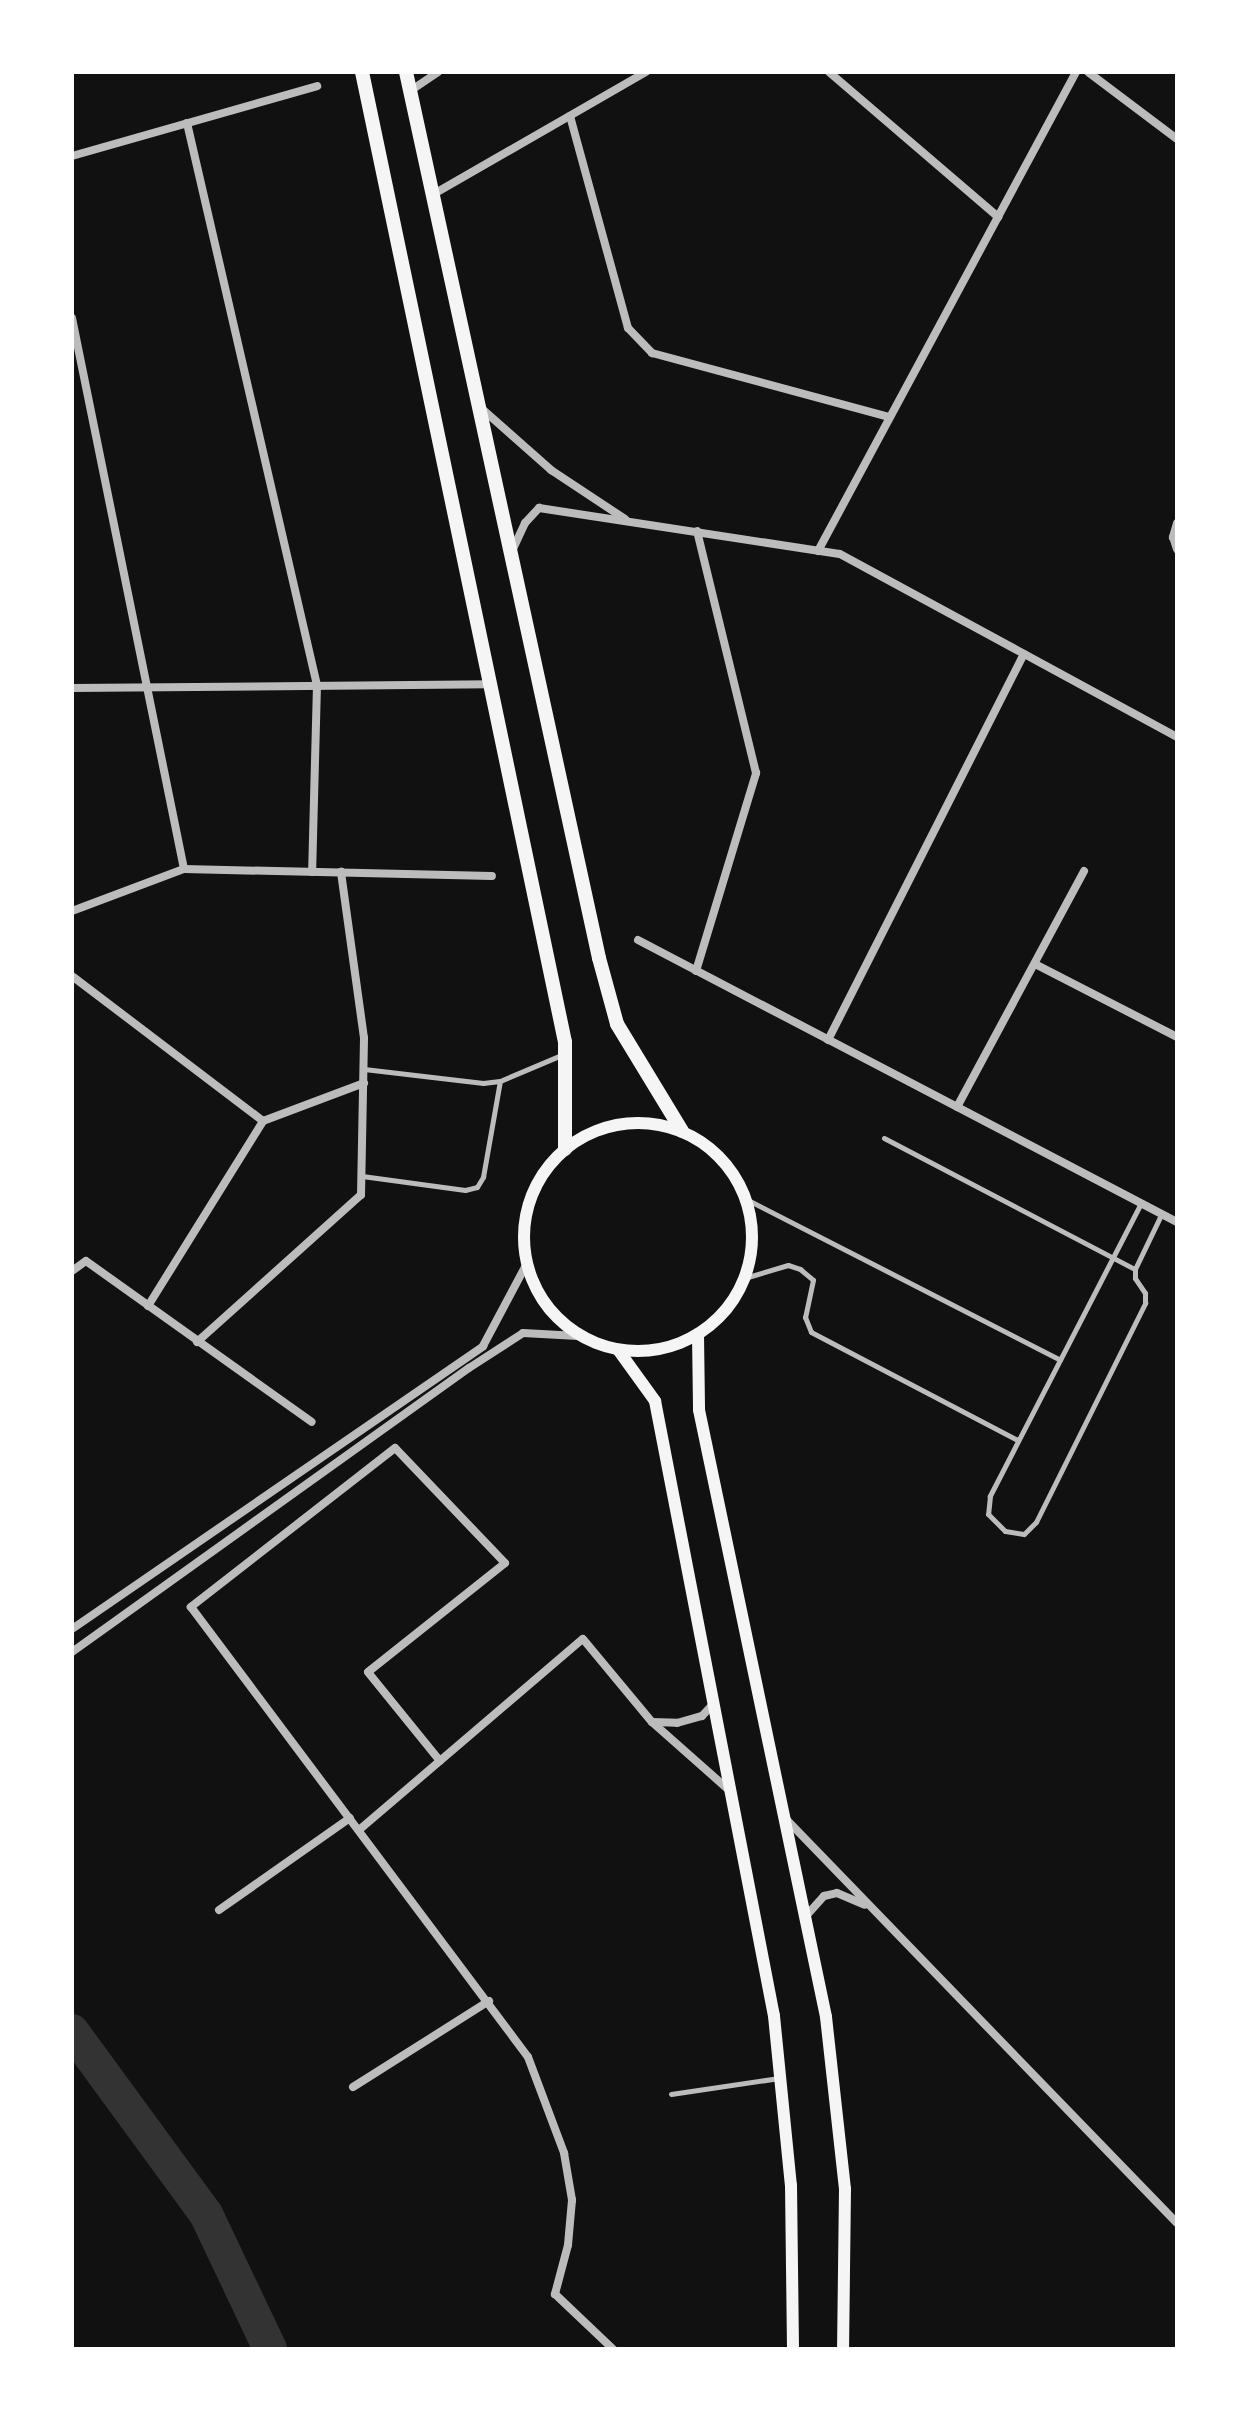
<!DOCTYPE html>
<style>
body{margin:0}
#map{position:relative;width:1249px;height:2421px;overflow:hidden;background:#111;font-family:"PT Sans Narrow",sans-serif}
div>[style]{position:absolute}
[style*='--x']{left:calc(var(--x)*1px);top:calc(var(--y)*1px);width:calc(var(--w)*1px);rotate:calc(var(--a)*1deg)}
.river>*{height:34px;margin:-17px;padding:0 17px;transform-origin:17px;border-radius:17px;background:#333}
.service>*{height:5px;margin:-2.5px;padding:0 2.5px;transform-origin:2.5px;border-radius:2.5px;background:#bcbcbc}
.minor>*{height:8px;margin:-4px;padding:0 4px;transform-origin:4px;border-radius:4px;background:#bcbcbc}
.secondary>*{height:12px;margin:-6px;padding:0 6px;transform-origin:6px;border-radius:6px;background:#f5f5f5}
.secondary>.ring{margin:-6px;padding:0;box-sizing:content-box;background:none;border:12px solid #f5f5f5;border-radius:50%}
.primary>*{height:14px;margin:-7px;padding:0 7px;transform-origin:7px;border-radius:7px;background:#f5f5f5}
span{translate:-50% -50%;white-space:nowrap;text-align:center;line-height:1.15;-webkit-text-stroke:6px #fff;paint-order:stroke}
.frame{position:absolute;inset:0;border:74px solid #fff;pointer-events:none}
</style>
<div id="map">
<div class="river">
<div style="--x:72;--y:2031;--w:227;--a:53.8"></div>
<div style="--x:206;--y:2214;--w:149;--a:64.6"></div>
</div>
<div class="service">
<div style="--x:364;--y:1069;--w:120;--a:6.7"></div>
<div style="--x:483;--y:1083;--w:17;--a:-7"></div>
<div style="--x:500;--y:1081;--w:69;--a:-22.9"></div>
<div style="--x:884;--y:1138;--w:283;--a:27.6"></div>
<div style="--x:362;--y:1176;--w:104;--a:7.7"></div>
<div style="--x:465;--y:1190;--w:12;--a:-14"></div>
<div style="--x:477;--y:1187;--w:12;--a:-59"></div>
<div style="--x:483;--y:1177;--w:97;--a:-80"></div>
<div style="--x:744;--y:1198;--w:355;--a:27.1"></div>
<div style="--x:1141;--y:1203;--w:330;--a:117.3"></div>
<div style="--x:990;--y:1496;--w:18;--a:96"></div>
<div style="--x:988;--y:1514;--w:24;--a:45"></div>
<div style="--x:1005;--y:1531;--w:19;--a:9"></div>
<div style="--x:1024;--y:1534;--w:17;--a:-45"></div>
<div style="--x:1036;--y:1522;--w:245;--a:-63.5"></div>
<div style="--x:1145;--y:1303;--w:10;--a:-90"></div>
<div style="--x:1145;--y:1293;--w:18;--a:-124"></div>
<div style="--x:1135;--y:1278;--w:9;--a:-90"></div>
<div style="--x:1135;--y:1269;--w:60;--a:-64.3"></div>
<div style="--x:741;--y:1279;--w:49;--a:-16.6"></div>
<div style="--x:788;--y:1265;--w:13;--a:18"></div>
<div style="--x:800;--y:1269;--w:17;--a:40"></div>
<div style="--x:813;--y:1280;--w:38;--a:102"></div>
<div style="--x:805;--y:1317;--w:16;--a:68"></div>
<div style="--x:811;--y:1332;--w:233;--a:27.6"></div>
<div style="--x:671;--y:2094;--w:109;--a:-8.4"></div>
</div>
<div class="minor">
<div style="--x:829;--y:72;--w:223;--a:40.6"></div>
<div style="--x:1088;--y:72;--w:111;--a:37"></div>
<div style="--x:410;--y:91;--w:34;--a:-34"></div>
<div style="--x:570;--y:116;--w:220;--a:74.7"></div>
<div style="--x:628;--y:328;--w:35;--a:46"></div>
<div style="--x:652;--y:353;--w:246;--a:15.1"></div>
<div style="--x:187;--y:123;--w:577;--a:76.98"></div>
<div style="--x:317;--y:685;--w:187;--a:91.5"></div>
<div style="--x:72;--y:156;--w:255;--a:-15.9"></div>
<div style="--x:432;--y:195;--w:247;--a:-29.9"></div>
<div style="--x:72;--y:318;--w:562;--a:78.51"></div>
<div style="--x:481;--y:408;--w:94;--a:41.5"></div>
<div style="--x:551;--y:470;--w:89;--a:33.5"></div>
<div style="--x:1177;--y:523;--w:15;--a:106"></div>
<div style="--x:1173;--y:537;--w:13;--a:72"></div>
<div style="--x:512;--y:551;--w:31;--a:-65"></div>
<div style="--x:525;--y:523;--w:21;--a:-47"></div>
<div style="--x:539;--y:508;--w:304;--a:8.7"></div>
<div style="--x:840;--y:554;--w:383;--a:28.5"></div>
<div style="--x:818;--y:551;--w:544;--a:-61.69"></div>
<div style="--x:72;--y:688;--w:418;--a:-0.5"></div>
<div style="--x:72;--y:911;--w:120;--a:-20.6"></div>
<div style="--x:184;--y:869;--w:308;--a:1.3"></div>
<div style="--x:638;--y:940;--w:608;--a:27.62"></div>
<div style="--x:1035;--y:964;--w:160;--a:27.2"></div>
<div style="--x:696;--y:971;--w:207;--a:-73.1"></div>
<div style="--x:756;--y:773;--w:249;--a:-103.7"></div>
<div style="--x:72;--y:976;--w:240;--a:37.2"></div>
<div style="--x:828;--y:1040;--w:433;--a:-63.1"></div>
<div style="--x:957;--y:1107;--w:268;--a:-61.7"></div>
<div style="--x:72;--y:1271;--w:17;--a:-36"></div>
<div style="--x:86;--y:1261;--w:277;--a:35.5"></div>
<div style="--x:148;--y:1306;--w:218;--a:-58.1"></div>
<div style="--x:263;--y:1121;--w:108;--a:-20.6"></div>
<div style="--x:197;--y:1342;--w:220;--a:-41.9"></div>
<div style="--x:361;--y:1195;--w:157;--a:-88.9"></div>
<div style="--x:364;--y:1038;--w:168;--a:-97.9"></div>
<div style="--x:72;--y:1629;--w:499;--a:-34.5"></div>
<div style="--x:483;--y:1346;--w:92;--a:-62"></div>
<div style="--x:72;--y:1652;--w:488;--a:-35.6"></div>
<div style="--x:469;--y:1368;--w:64;--a:-32.9"></div>
<div style="--x:523;--y:1333;--w:55;--a:3.1"></div>
<div style="--x:652;--y:1722;--w:25;--a:2"></div>
<div style="--x:677;--y:1723;--w:26;--a:-16"></div>
<div style="--x:702;--y:1716;--w:19;--a:-47"></div>
<div style="--x:440;--y:1761;--w:114;--a:-129"></div>
<div style="--x:368;--y:1672;--w:175;--a:-38.5"></div>
<div style="--x:505;--y:1563;--w:159;--a:-133.7"></div>
<div style="--x:395;--y:1448;--w:259;--a:142.1"></div>
<div style="--x:191;--y:1607;--w:562;--a:53.17"></div>
<div style="--x:528;--y:2057;--w:103;--a:69.4"></div>
<div style="--x:564;--y:2153;--w:48;--a:80.3"></div>
<div style="--x:572;--y:2200;--w:45;--a:95.1"></div>
<div style="--x:568;--y:2245;--w:51;--a:104.9"></div>
<div style="--x:555;--y:2294;--w:80;--a:43.5"></div>
<div style="--x:786;--y:1819;--w:562;--a:45.94"></div>
<div style="--x:359;--y:1830;--w:294;--a:-40.5"></div>
<div style="--x:583;--y:1639;--w:108;--a:50.3"></div>
<div style="--x:652;--y:1722;--w:104;--a:41.5"></div>
<div style="--x:219;--y:1910;--w:160;--a:-35.1"></div>
<div style="--x:806;--y:1916;--w:27;--a:-48"></div>
<div style="--x:824;--y:1896;--w:13;--a:-13"></div>
<div style="--x:837;--y:1893;--w:30;--a:23"></div>
<div style="--x:353;--y:2087;--w:161;--a:-32.3"></div>
</div>
<div class="secondary">
<div class="ring" style="left:524px;top:1123px;width:216px;height:216px"></div>
<div style="--x:698;--y:1335;--w:75;--a:89.2"></div>
<div style="--x:699;--y:1410;--w:620;--a:78.18"></div>
<div style="--x:826;--y:2017;--w:173;--a:83.7"></div>
<div style="--x:845;--y:2189;--w:160;--a:90.7"></div>
<div style="--x:619;--y:1351;--w:62;--a:54.2"></div>
<div style="--x:655;--y:1401;--w:626;--a:79.05"></div>
<div style="--x:774;--y:2016;--w:170;--a:84.3"></div>
<div style="--x:791;--y:2185;--w:164;--a:89.3"></div>
</div>
<div class="primary">
<div style="--x:362;--y:72;--w:991;--a:78.18"></div>
<div style="--x:565;--y:1042;--w:107;--a:90"></div>
<div style="--x:406;--y:72;--w:907;--a:77.71"></div>
<div style="--x:599;--y:958;--w:68;--a:74.7"></div>
<div style="--x:617;--y:1024;--w:125;--a:58.7"></div>
</div>
<div class="frame"></div>
</div>
